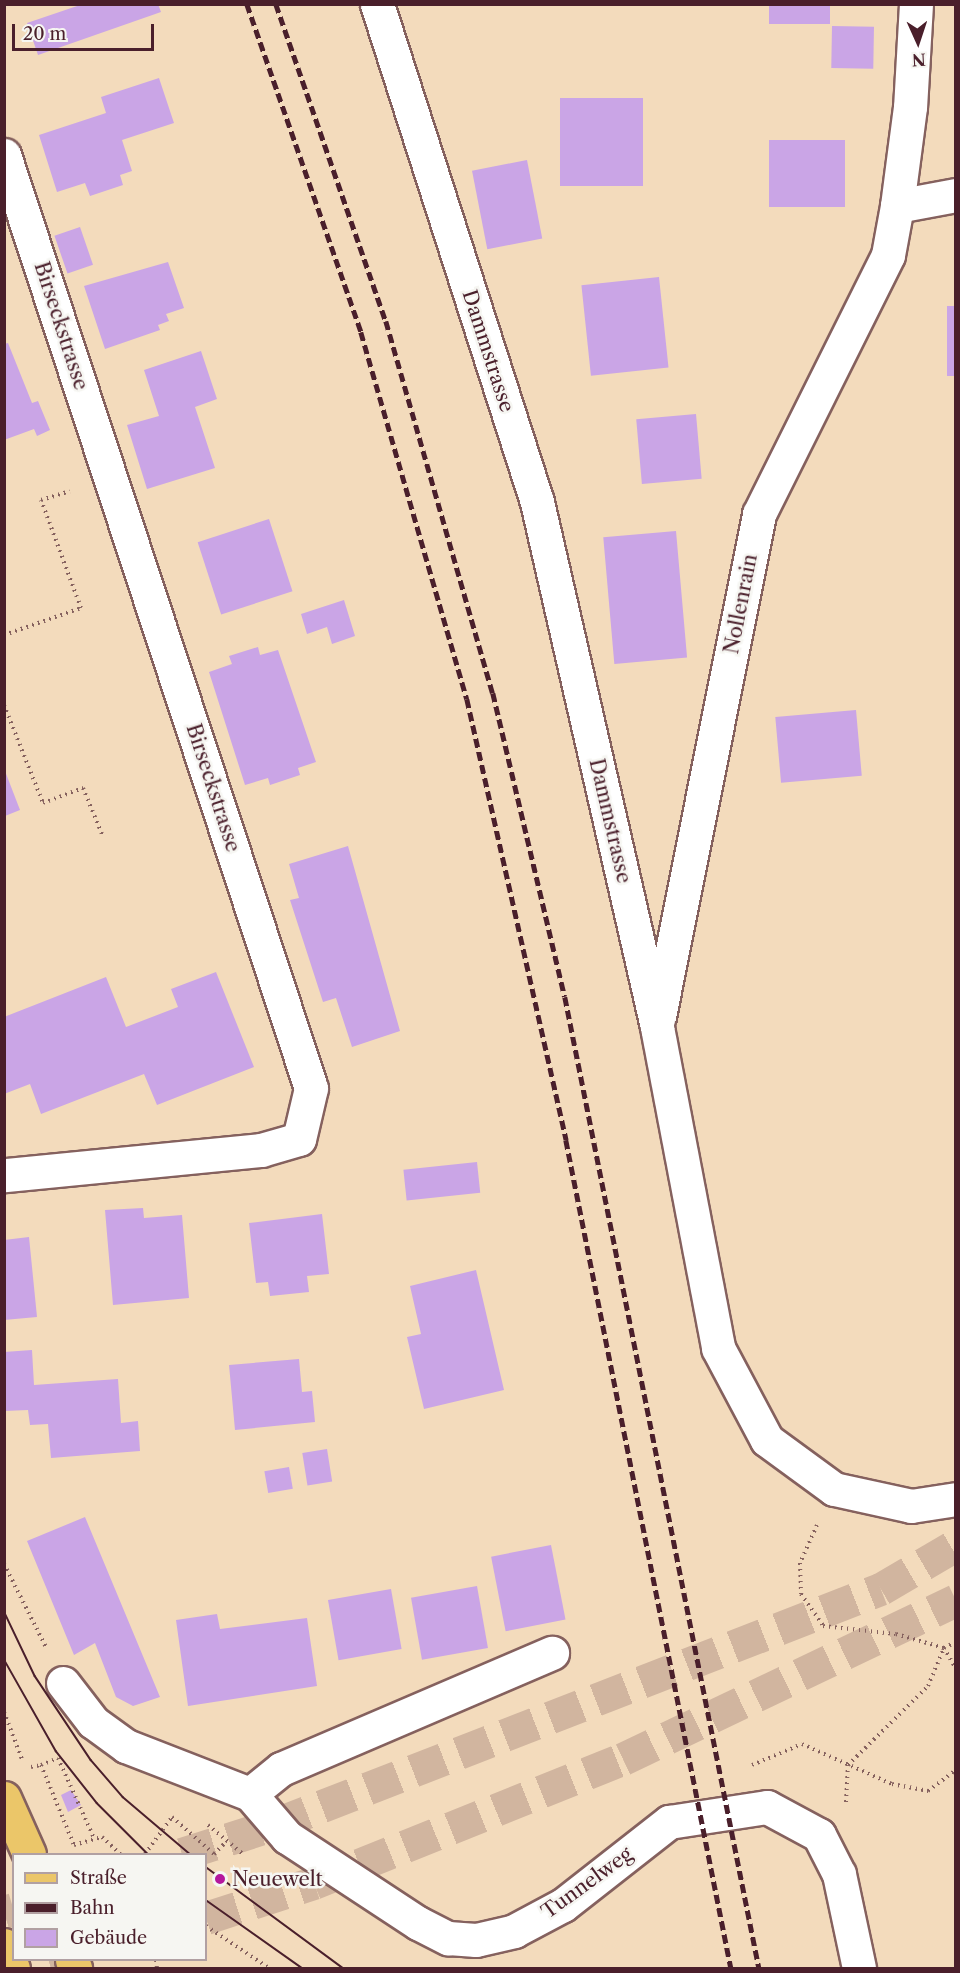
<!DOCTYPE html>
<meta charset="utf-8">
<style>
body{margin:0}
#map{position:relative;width:960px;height:1973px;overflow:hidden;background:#f3dbbc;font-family:"Libre Caslon Text",serif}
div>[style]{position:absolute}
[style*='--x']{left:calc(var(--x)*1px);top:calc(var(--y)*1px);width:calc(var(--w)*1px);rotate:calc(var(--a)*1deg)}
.building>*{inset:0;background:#caa5e6;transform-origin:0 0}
.major-tunnel>*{height:33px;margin-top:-16.5px;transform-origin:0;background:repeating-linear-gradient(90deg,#d1b59f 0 33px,transparent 0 49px)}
.path>*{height:4px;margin-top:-2px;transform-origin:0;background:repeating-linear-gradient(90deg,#85615e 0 1.5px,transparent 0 6px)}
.roads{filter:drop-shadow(2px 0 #85615e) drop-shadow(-2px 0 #85615e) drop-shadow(0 2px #85615e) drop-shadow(0 -2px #85615e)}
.minor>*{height:33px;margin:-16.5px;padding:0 16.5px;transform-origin:16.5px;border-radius:16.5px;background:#fff}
.major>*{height:33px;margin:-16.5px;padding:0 16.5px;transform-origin:16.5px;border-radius:16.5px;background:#ebc669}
.tram>*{height:1.5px;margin:-0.75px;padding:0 0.75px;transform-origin:0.75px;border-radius:0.75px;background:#4a1f2b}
.rail>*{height:4.5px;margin-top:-2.25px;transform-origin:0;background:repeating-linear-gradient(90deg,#4a1f2b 0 9px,transparent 0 13.5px)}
.dots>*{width:16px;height:16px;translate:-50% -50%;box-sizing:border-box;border:3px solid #f6f6f2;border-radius:50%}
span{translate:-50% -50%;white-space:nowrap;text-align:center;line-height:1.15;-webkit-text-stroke:5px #f6f6f2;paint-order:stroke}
.street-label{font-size:20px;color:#4a1f2b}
.poi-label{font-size:20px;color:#4a1f2b}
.left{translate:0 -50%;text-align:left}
.frame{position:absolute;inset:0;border:6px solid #4a1f2b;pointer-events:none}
.legend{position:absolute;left:12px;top:1853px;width:195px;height:108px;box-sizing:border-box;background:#f6f6f2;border:2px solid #b1a0a2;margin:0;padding:8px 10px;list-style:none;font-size:18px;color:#4a1f2b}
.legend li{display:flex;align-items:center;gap:12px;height:30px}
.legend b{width:30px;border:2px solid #b1a0a2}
.north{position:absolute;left:888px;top:12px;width:60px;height:60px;-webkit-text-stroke:4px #f6f6f2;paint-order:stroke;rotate:177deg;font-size:16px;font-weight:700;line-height:24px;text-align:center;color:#4a1f2b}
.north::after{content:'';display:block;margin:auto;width:21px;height:27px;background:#4a1f2b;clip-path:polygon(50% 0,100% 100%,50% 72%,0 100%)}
.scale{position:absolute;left:12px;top:24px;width:142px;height:27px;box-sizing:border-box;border:3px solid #4a1f2b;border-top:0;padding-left:8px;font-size:18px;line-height:21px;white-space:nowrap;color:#4a1f2b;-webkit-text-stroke:4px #f6f6f2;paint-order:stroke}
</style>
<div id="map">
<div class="building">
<div style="clip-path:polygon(83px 4px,158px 4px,161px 12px,38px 55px,27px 23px)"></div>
<div style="left:769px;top:4px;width:61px;height:20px"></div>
<div style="left:832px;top:26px;width:42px;height:42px;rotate:1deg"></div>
<div style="clip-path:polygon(159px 78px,174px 123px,122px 140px,132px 171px,120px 175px,123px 185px,90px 196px,85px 183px,57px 192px,39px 135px,106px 113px,101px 97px)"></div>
<div style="left:560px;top:98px;width:83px;height:88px"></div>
<div style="left:845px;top:140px;width:67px;height:76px;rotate:90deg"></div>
<div style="left:527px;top:160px;width:80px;height:56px;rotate:79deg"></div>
<div style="left:80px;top:227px;width:40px;height:27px;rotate:71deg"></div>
<div style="clip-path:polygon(168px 262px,184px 308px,166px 314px,169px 321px,158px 325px,160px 330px,105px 349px,84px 286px)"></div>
<div style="left:659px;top:277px;width:91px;height:78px;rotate:84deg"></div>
<div style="left:947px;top:306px;width:9px;height:70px"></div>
<div style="clip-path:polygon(8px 343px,32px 403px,38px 401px,50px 430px,37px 436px,34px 429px,4px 440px,4px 344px)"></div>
<div style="clip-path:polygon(201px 351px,217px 399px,195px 407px,215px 468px,147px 489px,127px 425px,159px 416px,144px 370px)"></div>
<div style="left:696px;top:414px;width:65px;height:60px;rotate:85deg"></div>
<div style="left:269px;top:519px;width:76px;height:75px;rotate:72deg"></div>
<div style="left:676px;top:531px;width:127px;height:73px;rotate:85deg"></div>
<div style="clip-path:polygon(344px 600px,355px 636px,332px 644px,327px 627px,307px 634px,301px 614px)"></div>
<div style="clip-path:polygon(258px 647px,260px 655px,278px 650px,316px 762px,298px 768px,300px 775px,270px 785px,268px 778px,245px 785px,209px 672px,232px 664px,229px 656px)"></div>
<div style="left:856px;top:710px;width:66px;height:81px;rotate:85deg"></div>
<div style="clip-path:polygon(5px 771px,20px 810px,5px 816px)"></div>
<div style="clip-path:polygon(348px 846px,400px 1031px,352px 1047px,336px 998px,323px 1002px,290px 900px,299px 898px,289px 864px)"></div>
<div style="clip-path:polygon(216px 972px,254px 1067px,157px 1105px,144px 1074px,41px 1114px,30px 1084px,4px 1094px,4px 1017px,106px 977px,126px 1027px,178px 1007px,171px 989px)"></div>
<div style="left:477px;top:1162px;width:31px;height:74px;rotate:84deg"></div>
<div style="clip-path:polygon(143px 1208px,144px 1218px,182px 1215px,189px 1298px,113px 1305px,105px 1210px)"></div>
<div style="clip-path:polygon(322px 1214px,329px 1274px,307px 1276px,309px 1292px,270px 1296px,268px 1282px,256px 1283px,249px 1223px)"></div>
<div style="clip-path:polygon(29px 1237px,37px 1317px,4px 1320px,4px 1240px)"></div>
<div style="clip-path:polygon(476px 1270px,504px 1390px,424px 1409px,407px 1337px,421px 1334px,410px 1286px)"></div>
<div style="clip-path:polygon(32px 1350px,34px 1385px,118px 1379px,121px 1423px,138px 1421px,140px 1451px,51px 1458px,48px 1424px,30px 1425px,28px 1410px,4px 1411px,4px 1352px)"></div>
<div style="clip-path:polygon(299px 1359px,302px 1392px,312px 1391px,315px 1422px,235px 1430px,229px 1365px)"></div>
<div style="left:327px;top:1449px;width:33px;height:25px;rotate:81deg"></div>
<div style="left:289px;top:1467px;width:22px;height:25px;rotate:80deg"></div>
<div style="clip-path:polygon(85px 1517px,160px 1697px,133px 1706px,116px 1697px,95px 1643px,74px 1655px,27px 1541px)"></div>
<div style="left:551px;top:1545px;width:76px;height:61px;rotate:79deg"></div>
<div style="left:477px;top:1586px;width:63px;height:67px;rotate:80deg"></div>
<div style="left:391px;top:1589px;width:61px;height:64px;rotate:80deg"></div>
<div style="clip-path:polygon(217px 1614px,220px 1629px,307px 1618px,317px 1686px,188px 1706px,176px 1620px)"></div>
<div style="clip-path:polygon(71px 1790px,81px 1805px,68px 1812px,61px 1795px)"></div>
</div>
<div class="major-tunnel">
<div style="--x:182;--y:1854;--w:99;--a:-17.7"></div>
<div style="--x:276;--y:1824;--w:649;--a:-21.23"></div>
<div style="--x:881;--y:1589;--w:87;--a:-30.4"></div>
<div style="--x:4;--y:1912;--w:10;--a:-17"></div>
<div style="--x:206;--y:1918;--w:114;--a:-18"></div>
<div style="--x:314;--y:1883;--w:333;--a:-21.9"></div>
<div style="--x:623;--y:1759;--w:369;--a:-25.5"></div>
<div style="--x:51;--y:1968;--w:25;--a:-18"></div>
</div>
<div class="path">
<div style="--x:4;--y:635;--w:82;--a:-19.3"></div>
<div style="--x:81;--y:608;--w:115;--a:-110.3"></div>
<div style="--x:41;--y:500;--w:30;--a:-17"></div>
<div style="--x:4;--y:705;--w:105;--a:68.3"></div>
<div style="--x:43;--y:803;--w:43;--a:-20.6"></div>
<div style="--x:83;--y:788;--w:50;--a:67.6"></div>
<div style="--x:817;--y:1525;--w:42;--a:114.1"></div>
<div style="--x:800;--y:1563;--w:31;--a:88"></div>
<div style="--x:801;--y:1594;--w:39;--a:55"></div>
<div style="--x:823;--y:1626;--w:73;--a:6.3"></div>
<div style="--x:896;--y:1634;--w:50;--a:16.3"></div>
<div style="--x:944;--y:1648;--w:24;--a:60"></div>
<div style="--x:4;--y:1564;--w:93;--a:63.2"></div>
<div style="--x:4;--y:1712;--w:53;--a:69.2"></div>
<div style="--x:41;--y:1765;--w:18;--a:-22"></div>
<div style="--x:58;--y:1758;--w:88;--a:65.8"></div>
<div style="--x:752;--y:1765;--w:54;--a:-22.8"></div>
<div style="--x:802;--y:1744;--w:98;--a:24"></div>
<div style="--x:892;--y:1784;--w:37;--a:11"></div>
<div style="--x:928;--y:1791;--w:35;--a:-37"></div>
<div style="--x:31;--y:1767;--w:10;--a:-11"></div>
<div style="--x:41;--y:1765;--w:87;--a:67.6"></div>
<div style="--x:74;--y:1845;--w:29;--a:-16"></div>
<div style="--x:102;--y:1837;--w:25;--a:43"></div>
<div style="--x:846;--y:1802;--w:37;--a:-87"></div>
<div style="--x:848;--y:1765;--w:112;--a:-44.6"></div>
<div style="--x:928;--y:1686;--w:41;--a:-67.2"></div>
<div style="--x:944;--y:1648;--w:13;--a:-27"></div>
<div style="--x:208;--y:1825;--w:47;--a:39.8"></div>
<div style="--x:145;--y:1854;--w:46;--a:-53.9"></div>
<div style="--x:172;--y:1817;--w:56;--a:41.4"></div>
<div style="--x:214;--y:1854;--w:18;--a:-45"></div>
<div style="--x:206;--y:1926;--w:76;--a:33.7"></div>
<div style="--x:156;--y:1960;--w:8;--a:83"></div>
</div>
<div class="roads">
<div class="minor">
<div style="--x:377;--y:4;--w:523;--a:72.19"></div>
<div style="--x:537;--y:502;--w:539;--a:77.12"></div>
<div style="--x:657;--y:1027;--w:327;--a:79.2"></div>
<div style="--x:718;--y:1348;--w:104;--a:62"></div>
<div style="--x:767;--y:1440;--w:83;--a:36.2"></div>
<div style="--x:834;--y:1489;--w:79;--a:12.4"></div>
<div style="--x:911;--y:1506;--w:46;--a:-8.8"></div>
<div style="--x:916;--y:4;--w:103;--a:93.3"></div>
<div style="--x:910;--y:107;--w:100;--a:97.5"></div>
<div style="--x:897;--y:206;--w:60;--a:-10.6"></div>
<div style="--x:4;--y:155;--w:982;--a:71.79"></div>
<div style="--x:311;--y:1088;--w:52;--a:103.2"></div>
<div style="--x:299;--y:1139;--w:40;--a:164"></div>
<div style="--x:261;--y:1150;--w:258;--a:174.4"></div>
<div style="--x:659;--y:1016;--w:512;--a:-78.73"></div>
<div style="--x:759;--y:514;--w:289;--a:-63.5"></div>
<div style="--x:888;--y:255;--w:50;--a:-79.6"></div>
<div style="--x:63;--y:1683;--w:49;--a:52.4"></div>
<div style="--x:93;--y:1722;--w:41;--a:36"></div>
<div style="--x:126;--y:1746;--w:133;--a:21.2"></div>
<div style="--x:250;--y:1794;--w:57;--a:49.3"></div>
<div style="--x:287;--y:1837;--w:157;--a:33.3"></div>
<div style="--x:418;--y:1923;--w:34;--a:27"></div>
<div style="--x:448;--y:1938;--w:28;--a:4"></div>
<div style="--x:476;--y:1940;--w:39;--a:-13"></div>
<div style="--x:514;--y:1931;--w:55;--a:-28"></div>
<div style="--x:563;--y:1905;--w:135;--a:-38.1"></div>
<div style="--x:669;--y:1822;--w:99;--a:-8.7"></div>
<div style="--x:767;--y:1807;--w:59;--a:28.3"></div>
<div style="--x:819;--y:1835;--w:44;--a:62.9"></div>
<div style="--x:839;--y:1874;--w:96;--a:78"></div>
<div style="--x:250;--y:1794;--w:40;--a:-39"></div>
<div style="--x:281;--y:1769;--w:295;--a:-23.2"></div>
</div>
<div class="major">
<div style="--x:4;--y:1798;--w:61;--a:65.9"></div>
<div style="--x:4;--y:1945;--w:25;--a:69"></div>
<div style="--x:72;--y:1960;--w:9;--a:69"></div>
</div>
</div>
<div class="tram">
<div style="--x:4;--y:1611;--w:72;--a:64.5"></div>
<div style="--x:35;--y:1676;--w:101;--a:56.3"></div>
<div style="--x:91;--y:1760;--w:49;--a:49.1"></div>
<div style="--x:123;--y:1797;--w:88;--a:40.4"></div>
<div style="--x:4;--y:1659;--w:106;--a:60.5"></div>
<div style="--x:56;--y:1751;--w:66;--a:51.7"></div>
<div style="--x:97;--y:1803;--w:72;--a:45"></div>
<div style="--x:206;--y:1867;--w:170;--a:36.4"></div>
<div style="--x:206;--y:1900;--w:118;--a:35.3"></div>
</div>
<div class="rail">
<div style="--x:247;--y:4;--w:347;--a:70.8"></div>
<div style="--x:361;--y:332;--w:382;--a:73.9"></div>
<div style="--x:467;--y:699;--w:452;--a:77.3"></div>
<div style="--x:566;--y:1140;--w:844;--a:78.73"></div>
<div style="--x:276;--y:4;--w:336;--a:70.9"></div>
<div style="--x:386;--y:321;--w:387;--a:74"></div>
<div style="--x:493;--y:693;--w:312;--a:76.7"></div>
<div style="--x:565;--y:997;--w:990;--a:78.7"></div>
</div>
<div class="dots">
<div style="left:220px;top:1879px;background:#b5179e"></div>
</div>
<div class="street-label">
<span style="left:61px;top:326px;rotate:72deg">Birseckstrasse</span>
<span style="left:488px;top:351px;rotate:72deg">Dammstrasse</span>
<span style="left:741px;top:604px;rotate:-79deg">Nollenrain</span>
<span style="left:213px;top:788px;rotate:72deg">Birseckstrasse</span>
<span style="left:610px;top:821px;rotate:77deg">Dammstrasse</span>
<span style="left:587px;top:1883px;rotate:-36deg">Tunnelweg</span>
</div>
<div class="poi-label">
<span class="left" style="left:232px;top:1879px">Neuewelt</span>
</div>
<div class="frame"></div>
<ul class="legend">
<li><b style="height:8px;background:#ebc669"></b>Straße</li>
<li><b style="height:8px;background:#4a1f2b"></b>Bahn</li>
<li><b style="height:16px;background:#caa5e6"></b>Gebäude</li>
</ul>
<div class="north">N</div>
<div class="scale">20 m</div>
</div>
